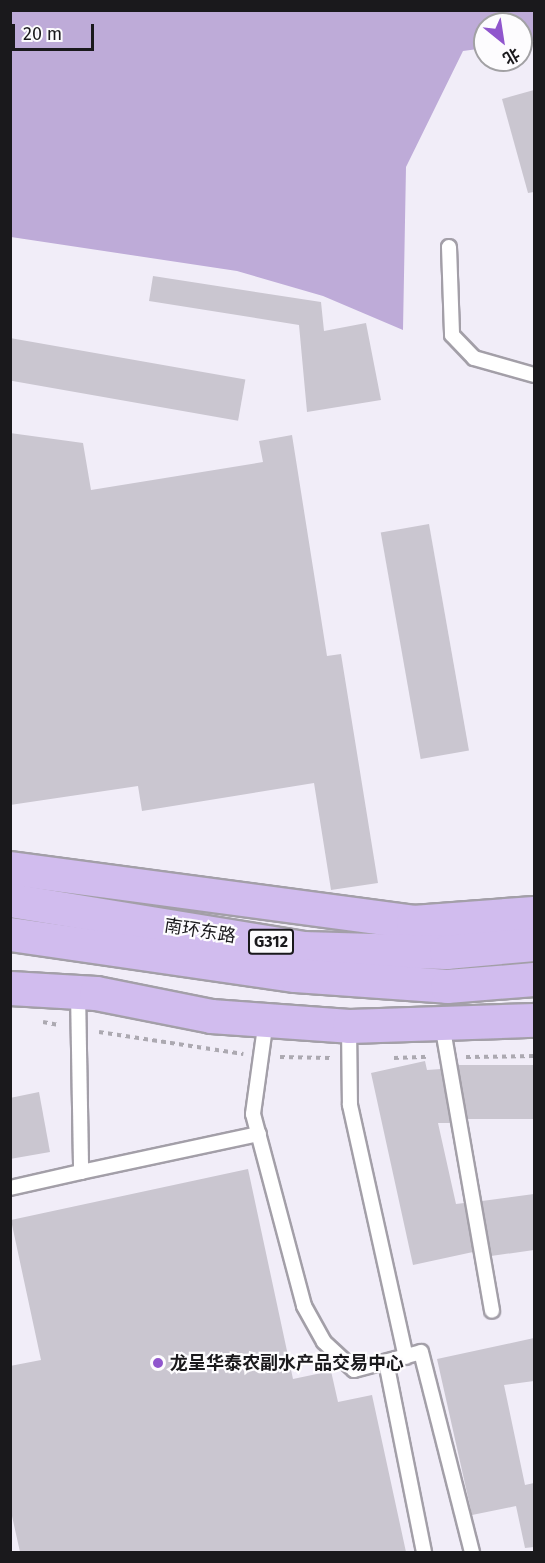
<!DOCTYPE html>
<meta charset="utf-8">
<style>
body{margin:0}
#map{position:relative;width:545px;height:1563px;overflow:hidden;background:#f1edf8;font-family:"Fira Sans","Noto Sans SC",sans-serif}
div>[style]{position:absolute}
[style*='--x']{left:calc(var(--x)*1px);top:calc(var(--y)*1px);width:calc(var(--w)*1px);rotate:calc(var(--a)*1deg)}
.forest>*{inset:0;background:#beabd8}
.building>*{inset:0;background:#cac6d0;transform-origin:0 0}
.path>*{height:4px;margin-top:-2px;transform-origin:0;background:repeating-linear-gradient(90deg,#aca9b1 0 4.5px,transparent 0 9px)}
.roads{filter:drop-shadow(2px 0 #a39fa8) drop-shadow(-2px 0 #a39fa8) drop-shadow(0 2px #a39fa8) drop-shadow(0 -2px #a39fa8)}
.lane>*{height:14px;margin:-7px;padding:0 7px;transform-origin:7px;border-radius:7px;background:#fff}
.highway>*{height:33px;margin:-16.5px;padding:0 16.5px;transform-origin:16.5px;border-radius:16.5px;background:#d1bcee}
.dots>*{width:16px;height:16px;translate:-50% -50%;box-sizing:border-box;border:3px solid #fdfcfe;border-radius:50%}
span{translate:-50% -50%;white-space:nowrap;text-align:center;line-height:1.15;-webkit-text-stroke:4.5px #fdfcfe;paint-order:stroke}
.shield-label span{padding:2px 4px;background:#fdfcfe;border:2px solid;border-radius:4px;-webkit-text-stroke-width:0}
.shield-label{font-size:16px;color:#1a191c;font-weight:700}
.street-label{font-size:18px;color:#1a191c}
.poi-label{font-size:18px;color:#1a191c;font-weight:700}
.left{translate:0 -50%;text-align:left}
.frame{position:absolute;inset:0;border:12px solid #1a191c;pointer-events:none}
.north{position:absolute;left:473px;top:12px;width:60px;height:60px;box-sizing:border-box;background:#fdfcfe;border:2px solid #a2a1a4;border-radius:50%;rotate:150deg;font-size:16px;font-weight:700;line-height:24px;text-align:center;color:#1a191c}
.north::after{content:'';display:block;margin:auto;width:21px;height:27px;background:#9056cd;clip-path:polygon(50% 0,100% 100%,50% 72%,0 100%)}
.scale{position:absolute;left:12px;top:24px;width:82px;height:27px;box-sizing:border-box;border:3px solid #1a191c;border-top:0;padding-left:8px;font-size:18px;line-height:21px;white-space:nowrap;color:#1a191c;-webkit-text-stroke:4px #fdfcfe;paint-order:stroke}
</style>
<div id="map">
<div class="forest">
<div style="clip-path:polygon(11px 10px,534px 11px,534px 41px,521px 43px,521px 24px,485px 24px,485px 48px,463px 51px,406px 167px,403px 330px,323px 296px,237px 271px,11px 237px)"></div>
</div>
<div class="building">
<div style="clip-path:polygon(534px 90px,534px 192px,528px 193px,502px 99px)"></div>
<div style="clip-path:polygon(153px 276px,321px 302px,324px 331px,366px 323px,381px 400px,307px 412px,299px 325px,149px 301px)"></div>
<div style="left:10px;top:338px;width:239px;height:42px;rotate:10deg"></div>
<div style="clip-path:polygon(10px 433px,83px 443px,91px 490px,263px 462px,259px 441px,292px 435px,327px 656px,341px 654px,378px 883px,331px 890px,314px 783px,142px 811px,138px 786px,10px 805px)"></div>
<div style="left:429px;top:524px;width:230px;height:49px;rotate:80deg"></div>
<div style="clip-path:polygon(425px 1061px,427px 1070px,441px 1069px,450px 1123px,438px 1123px,456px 1204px,464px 1203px,473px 1252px,413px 1265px,371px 1073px)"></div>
<div style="left:534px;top:1065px;width:54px;height:75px;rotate:90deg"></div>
<div style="clip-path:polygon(39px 1092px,50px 1152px,10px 1159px,10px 1098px)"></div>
<div style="clip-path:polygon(248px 1169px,293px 1379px,331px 1371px,338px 1402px,372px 1395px,406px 1552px,20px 1552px,10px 1507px,10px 1366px,41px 1360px,11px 1220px)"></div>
<div style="clip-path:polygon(534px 1194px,534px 1250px,491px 1256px,482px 1201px)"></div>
<div style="clip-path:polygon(534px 1338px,534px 1381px,504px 1385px,525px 1485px,534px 1483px,534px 1547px,525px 1548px,516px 1506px,472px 1515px,437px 1359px)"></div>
</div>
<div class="path">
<div style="--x:43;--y:1022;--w:16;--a:11"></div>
<div style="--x:99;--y:1032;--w:146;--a:8.7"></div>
<div style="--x:280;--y:1057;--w:50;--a:1.1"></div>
<div style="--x:466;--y:1057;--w:68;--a:-0.8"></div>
<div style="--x:394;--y:1058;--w:35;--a:-2"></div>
</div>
<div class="roads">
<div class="lane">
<div style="--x:449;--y:247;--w:88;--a:88"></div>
<div style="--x:452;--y:335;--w:32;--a:46"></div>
<div style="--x:474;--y:358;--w:62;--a:15.8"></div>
<div style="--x:78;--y:992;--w:180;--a:89"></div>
<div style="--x:81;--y:1172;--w:182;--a:-12.1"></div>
<div style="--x:266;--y:1020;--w:95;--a:97.9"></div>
<div style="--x:253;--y:1114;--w:199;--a:75.1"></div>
<div style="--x:304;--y:1306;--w:41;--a:60.9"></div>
<div style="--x:324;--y:1342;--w:41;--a:43"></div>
<div style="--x:354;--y:1370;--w:69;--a:-15"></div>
<div style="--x:421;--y:1352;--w:206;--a:75.7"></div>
<div style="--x:442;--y:1024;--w:291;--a:80.1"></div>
<div style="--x:349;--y:1026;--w:79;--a:89.3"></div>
<div style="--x:350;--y:1105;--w:258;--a:77.5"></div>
<div style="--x:10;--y:1188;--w:73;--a:-12.7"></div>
<div style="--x:386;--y:1362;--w:194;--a:78.7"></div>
</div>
<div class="highway">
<div style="--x:10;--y:868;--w:407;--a:7.6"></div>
<div style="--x:413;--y:922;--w:121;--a:-4.3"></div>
<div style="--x:10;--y:900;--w:296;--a:9.3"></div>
<div style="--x:302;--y:948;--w:144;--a:1.6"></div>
<div style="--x:446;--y:952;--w:88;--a:-5.2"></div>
<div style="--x:10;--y:934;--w:288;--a:8.2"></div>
<div style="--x:295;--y:975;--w:152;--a:4.1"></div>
<div style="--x:447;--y:986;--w:87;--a:-4.6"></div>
<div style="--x:10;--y:988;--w:86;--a:3.3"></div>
<div style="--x:96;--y:993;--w:117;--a:11.3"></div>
<div style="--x:211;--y:1016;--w:138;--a:4.1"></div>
<div style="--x:349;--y:1026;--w:185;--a:-1.9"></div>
</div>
</div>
<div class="dots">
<div style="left:158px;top:1363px;background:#9056cd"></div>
</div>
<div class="shield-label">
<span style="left:271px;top:942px">G312</span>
</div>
<div class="street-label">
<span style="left:200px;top:931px;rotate:9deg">南环东路</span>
</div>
<div class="poi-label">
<span class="left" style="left:170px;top:1363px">龙呈华泰农副水产品交易中心</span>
</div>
<div class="frame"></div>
<div class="north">北</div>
<div class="scale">20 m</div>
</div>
